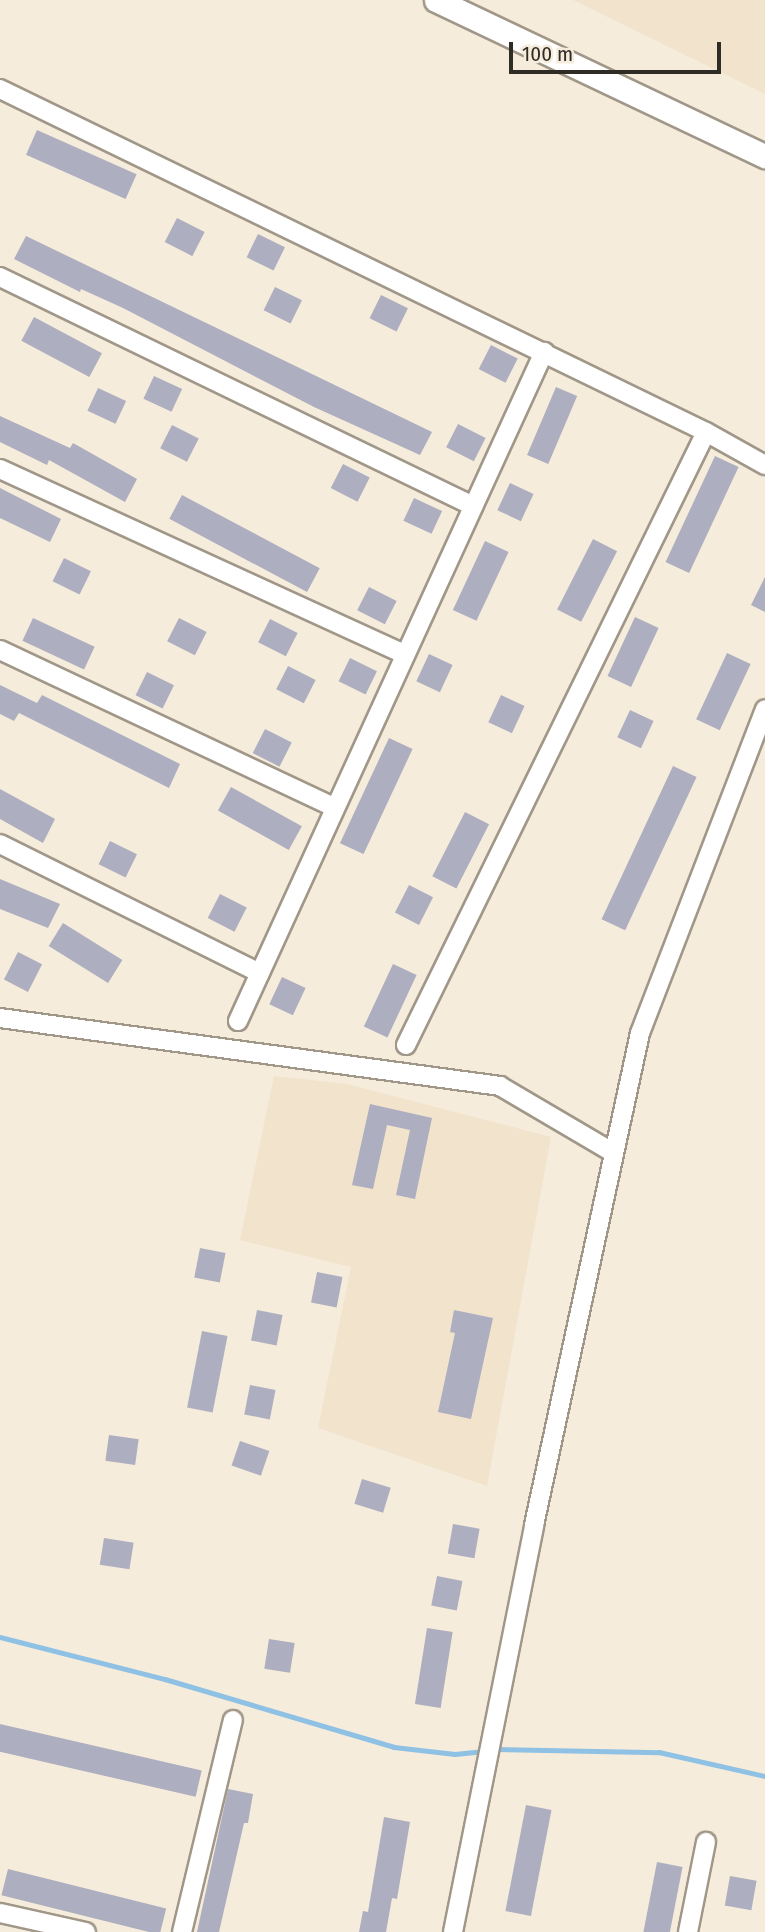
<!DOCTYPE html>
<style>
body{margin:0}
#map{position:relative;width:765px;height:1932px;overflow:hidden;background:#f6ecdc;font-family:"Fira Sans Condensed",sans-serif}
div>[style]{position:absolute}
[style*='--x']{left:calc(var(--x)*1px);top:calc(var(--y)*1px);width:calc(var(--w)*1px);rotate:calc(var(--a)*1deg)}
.built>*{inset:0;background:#f1e3cc}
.stream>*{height:4.5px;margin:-2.25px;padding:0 2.25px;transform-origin:2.25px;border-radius:2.25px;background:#8fc1e5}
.building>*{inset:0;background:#adaebf;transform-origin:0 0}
.roads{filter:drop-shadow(2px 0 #a09788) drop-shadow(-2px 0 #a09788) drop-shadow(0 2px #a09788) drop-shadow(0 -2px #a09788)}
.minor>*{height:18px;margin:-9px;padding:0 9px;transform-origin:9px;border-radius:9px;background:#fff}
.major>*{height:23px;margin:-11.5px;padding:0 11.5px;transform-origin:11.5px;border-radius:11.5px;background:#fff}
span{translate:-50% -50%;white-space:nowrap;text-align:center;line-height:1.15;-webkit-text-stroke:5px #f6ecdc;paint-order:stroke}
.scale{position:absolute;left:509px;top:42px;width:212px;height:32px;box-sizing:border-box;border:4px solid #2f2b25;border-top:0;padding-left:9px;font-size:21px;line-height:24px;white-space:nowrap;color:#2f2b25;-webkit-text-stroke:5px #f6ecdc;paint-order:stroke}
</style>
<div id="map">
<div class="built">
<div style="clip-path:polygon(573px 0,765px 0,765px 94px)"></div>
<div style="clip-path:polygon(274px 1076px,347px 1084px,551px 1137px,487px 1486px,318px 1428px,351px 1267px,240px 1240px)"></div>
</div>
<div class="stream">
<div style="--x:0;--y:1637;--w:170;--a:14.3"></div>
<div style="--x:165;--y:1679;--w:239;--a:16.5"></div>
<div style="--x:394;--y:1747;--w:61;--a:6.5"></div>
<div style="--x:455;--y:1754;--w:29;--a:-6"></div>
<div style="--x:496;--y:1749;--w:163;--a:1.1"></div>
<div style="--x:659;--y:1752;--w:109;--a:12.8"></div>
</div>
<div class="building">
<div style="left:37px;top:130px;width:109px;height:27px;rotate:24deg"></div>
<div style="left:177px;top:218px;width:31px;height:27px;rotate:27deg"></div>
<div style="left:258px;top:234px;width:30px;height:26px;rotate:26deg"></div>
<div style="clip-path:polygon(26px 236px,432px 432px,420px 455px,314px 407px,123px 308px,81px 289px,80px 292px,14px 259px)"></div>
<div style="left:275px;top:287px;width:30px;height:26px;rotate:26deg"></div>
<div style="left:381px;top:295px;width:30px;height:26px;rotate:26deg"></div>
<div style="left:34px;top:317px;width:77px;height:27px;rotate:28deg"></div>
<div style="left:491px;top:345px;width:30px;height:27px;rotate:27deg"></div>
<div style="left:154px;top:376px;width:31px;height:25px;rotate:25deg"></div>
<div style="left:556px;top:387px;width:23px;height:74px;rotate:23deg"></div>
<div style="left:98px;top:388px;width:31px;height:25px;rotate:25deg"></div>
<div style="clip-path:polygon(0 416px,70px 448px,73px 443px,137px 479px,125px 502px,49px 460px,47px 465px,0 442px)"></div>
<div style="left:458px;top:424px;width:31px;height:26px;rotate:27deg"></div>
<div style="left:172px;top:425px;width:30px;height:26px;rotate:27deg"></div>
<div style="left:715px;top:456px;width:26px;height:117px;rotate:25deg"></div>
<div style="left:343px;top:464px;width:30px;height:27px;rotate:27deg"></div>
<div style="left:510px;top:483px;width:26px;height:30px;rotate:25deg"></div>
<div style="clip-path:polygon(0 488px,61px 519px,50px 542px,0 518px)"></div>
<div style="left:182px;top:495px;width:156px;height:27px;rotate:28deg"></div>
<div style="left:414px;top:498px;width:31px;height:25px;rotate:25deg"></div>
<div style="left:593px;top:539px;width:27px;height:79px;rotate:27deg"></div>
<div style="left:485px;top:541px;width:26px;height:76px;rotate:25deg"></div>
<div style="left:64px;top:558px;width:30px;height:26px;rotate:26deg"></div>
<div style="clip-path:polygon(765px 577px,765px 612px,751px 605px)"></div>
<div style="left:369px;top:587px;width:31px;height:26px;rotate:27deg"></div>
<div style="left:635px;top:617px;width:26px;height:65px;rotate:25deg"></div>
<div style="left:33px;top:618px;width:68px;height:25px;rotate:25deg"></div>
<div style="left:179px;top:618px;width:31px;height:26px;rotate:27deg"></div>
<div style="left:270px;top:619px;width:31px;height:26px;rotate:27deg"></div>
<div style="left:727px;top:653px;width:26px;height:73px;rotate:25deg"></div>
<div style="left:429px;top:654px;width:26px;height:30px;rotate:25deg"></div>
<div style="left:350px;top:658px;width:30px;height:26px;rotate:26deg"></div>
<div style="left:288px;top:666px;width:31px;height:26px;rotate:27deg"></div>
<div style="left:147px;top:672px;width:30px;height:26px;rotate:26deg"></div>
<div style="clip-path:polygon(0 685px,37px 703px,42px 695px,180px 764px,169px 788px,19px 713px,14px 721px,0 714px)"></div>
<div style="left:501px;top:695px;width:26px;height:30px;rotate:25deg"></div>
<div style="left:630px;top:710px;width:26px;height:30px;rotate:25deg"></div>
<div style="left:265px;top:729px;width:30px;height:27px;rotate:27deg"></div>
<div style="left:389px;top:738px;width:26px;height:116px;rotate:25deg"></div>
<div style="left:673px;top:766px;width:26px;height:169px;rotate:25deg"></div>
<div style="left:231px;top:787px;width:81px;height:27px;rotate:29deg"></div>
<div style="clip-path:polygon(0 789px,55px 819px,43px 843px,0 819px)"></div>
<div style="left:465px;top:812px;width:27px;height:72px;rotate:27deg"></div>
<div style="left:110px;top:841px;width:30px;height:26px;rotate:26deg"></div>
<div style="clip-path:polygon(0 879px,60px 904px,48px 928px,0 909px)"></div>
<div style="left:409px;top:885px;width:27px;height:31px;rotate:27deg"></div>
<div style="left:220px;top:894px;width:30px;height:27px;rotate:27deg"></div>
<div style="left:63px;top:923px;width:70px;height:27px;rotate:32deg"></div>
<div style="left:18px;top:952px;width:27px;height:31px;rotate:27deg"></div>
<div style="left:393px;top:964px;width:26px;height:69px;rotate:25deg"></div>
<div style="left:282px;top:977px;width:26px;height:30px;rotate:25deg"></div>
<div style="clip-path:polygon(370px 1104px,432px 1118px,415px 1199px,396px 1195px,410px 1130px,387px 1125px,373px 1189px,352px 1185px)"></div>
<div style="left:200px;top:1248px;width:26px;height:30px;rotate:11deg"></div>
<div style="left:317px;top:1272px;width:26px;height:31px;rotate:11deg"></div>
<div style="left:257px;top:1310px;width:26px;height:31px;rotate:11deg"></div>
<div style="clip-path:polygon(454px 1310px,493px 1318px,471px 1419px,438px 1412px,455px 1333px,450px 1332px)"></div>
<div style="left:202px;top:1331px;width:26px;height:78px;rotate:11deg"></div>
<div style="left:250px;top:1385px;width:26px;height:30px;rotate:11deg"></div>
<div style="left:109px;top:1435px;width:30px;height:26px;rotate:8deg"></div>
<div style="left:240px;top:1441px;width:31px;height:26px;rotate:19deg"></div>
<div style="left:362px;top:1479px;width:30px;height:26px;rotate:17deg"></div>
<div style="left:453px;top:1524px;width:27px;height:30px;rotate:10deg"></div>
<div style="left:104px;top:1538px;width:30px;height:27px;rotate:9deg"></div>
<div style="left:437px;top:1576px;width:26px;height:30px;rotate:11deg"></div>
<div style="left:427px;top:1628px;width:26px;height:77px;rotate:9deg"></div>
<div style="left:269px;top:1639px;width:26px;height:30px;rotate:9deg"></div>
<div style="left:0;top:1724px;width:207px;height:27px;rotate:13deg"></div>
<div style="clip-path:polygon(228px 1789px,253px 1794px,248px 1823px,244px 1823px,219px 1932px,197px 1932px)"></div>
<div style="left:526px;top:1805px;width:26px;height:108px;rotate:11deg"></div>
<div style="clip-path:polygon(384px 1817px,410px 1822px,397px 1899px,392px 1898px,386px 1932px,359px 1932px,363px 1911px,368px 1912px)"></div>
<div style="left:657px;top:1862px;width:26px;height:71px;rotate:11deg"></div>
<div style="left:8px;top:1869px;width:163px;height:27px;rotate:14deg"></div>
<div style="left:730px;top:1876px;width:27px;height:30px;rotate:10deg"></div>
</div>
<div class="roads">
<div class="minor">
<div style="--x:0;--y:89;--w:785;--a:25.91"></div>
<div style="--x:706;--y:432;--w:68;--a:29.2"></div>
<div style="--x:0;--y:277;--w:526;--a:25.83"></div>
<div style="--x:0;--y:469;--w:445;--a:24.6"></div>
<div style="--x:0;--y:650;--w:369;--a:25.2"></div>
<div style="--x:0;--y:844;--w:290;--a:26.4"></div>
<div style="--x:0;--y:1018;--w:505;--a:7.74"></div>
<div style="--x:500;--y:1086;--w:130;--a:30.5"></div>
<div style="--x:238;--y:1021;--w:736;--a:-65.42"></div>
<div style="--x:406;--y:1045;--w:682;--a:-63.92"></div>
<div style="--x:0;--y:1913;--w:88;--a:12.5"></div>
<div style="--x:182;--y:1932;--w:218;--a:-76.5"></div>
<div style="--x:453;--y:1932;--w:415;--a:-78.7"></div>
<div style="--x:534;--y:1525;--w:503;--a:-77.84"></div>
<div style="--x:640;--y:1033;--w:347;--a:-68.9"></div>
<div style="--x:688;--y:1932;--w:92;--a:-78.7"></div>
</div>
<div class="major">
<div style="--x:436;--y:0;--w:364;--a:25.4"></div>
</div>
</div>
<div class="scale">100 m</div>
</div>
